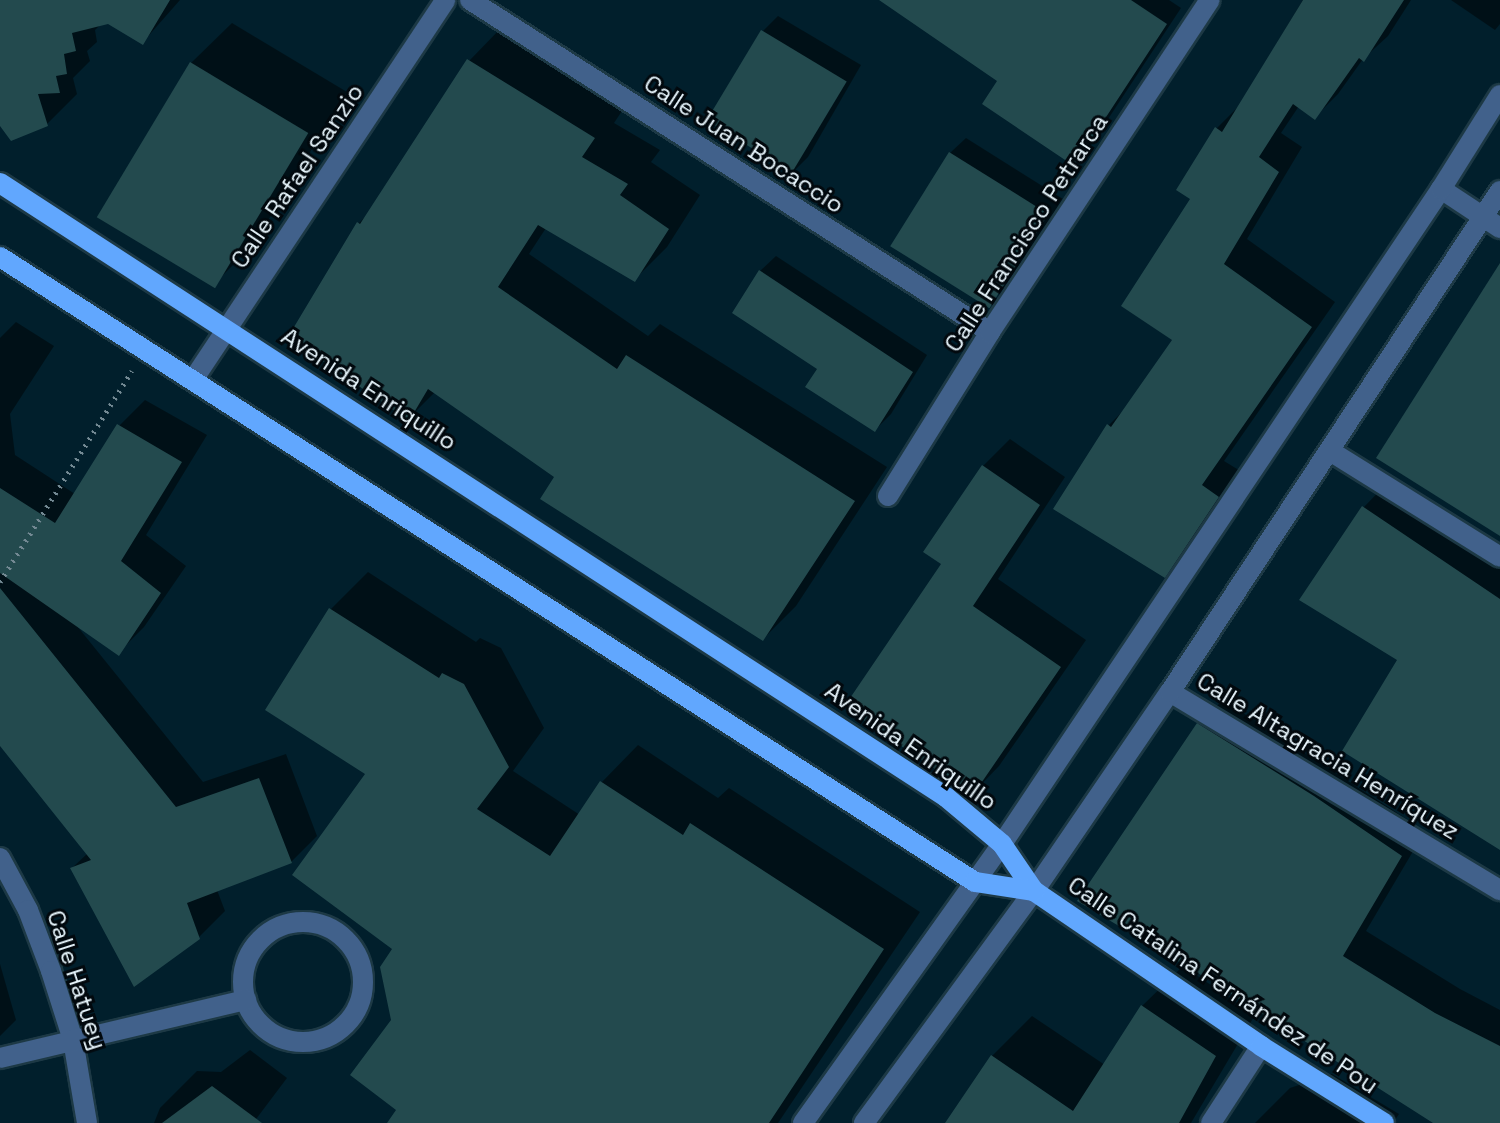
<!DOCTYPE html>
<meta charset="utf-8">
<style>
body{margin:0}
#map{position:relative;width:1500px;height:1123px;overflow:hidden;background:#011f2c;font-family:"Space Grotesk",sans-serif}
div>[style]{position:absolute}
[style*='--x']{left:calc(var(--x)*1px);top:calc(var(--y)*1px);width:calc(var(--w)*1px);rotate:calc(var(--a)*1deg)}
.shadow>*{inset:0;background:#0007}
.building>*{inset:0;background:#234a4e;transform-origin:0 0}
.path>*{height:5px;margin-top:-2.5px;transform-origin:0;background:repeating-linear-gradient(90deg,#738993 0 2px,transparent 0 8px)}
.roads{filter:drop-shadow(2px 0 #1d3945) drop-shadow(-2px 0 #1d3945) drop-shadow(0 2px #1d3945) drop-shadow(0 -2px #1d3945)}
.minor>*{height:20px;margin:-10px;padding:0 10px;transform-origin:10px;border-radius:10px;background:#41618b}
.minor>.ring{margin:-10px;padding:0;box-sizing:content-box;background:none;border:20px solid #41618b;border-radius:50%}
.major>*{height:20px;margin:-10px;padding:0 10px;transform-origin:10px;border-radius:10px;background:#61a7fe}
span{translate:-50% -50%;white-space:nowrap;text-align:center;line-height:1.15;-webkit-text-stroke:6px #01080d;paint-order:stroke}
.street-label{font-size:24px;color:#e9f7fe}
</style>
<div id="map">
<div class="shadow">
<div style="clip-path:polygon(0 0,180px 0,143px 42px,108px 22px,101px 24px,95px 30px,97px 42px,87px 51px,90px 61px,73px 78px,77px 94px,47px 124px,0 123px)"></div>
<div style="clip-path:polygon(908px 0,1169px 0,1181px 8px,1089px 148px,1074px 164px,999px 80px)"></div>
<div style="clip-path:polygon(1303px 0,1411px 0,1388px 36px,1363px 59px,1338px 94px,1314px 118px,1299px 106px,1281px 133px,1302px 147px,1247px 239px,1335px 302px,1224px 461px,1242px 472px,1188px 551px,1165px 575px,1109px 425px,1128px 406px,1175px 340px,1193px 199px,1217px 128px,1239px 106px)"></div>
<div style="clip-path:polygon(1451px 0,1500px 0,1500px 24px,1495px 30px)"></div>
<div style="clip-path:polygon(778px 16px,861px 65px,808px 157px,792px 173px,763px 31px)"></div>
<div style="clip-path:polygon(232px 23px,347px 92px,253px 245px,212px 286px,191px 63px)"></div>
<div style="clip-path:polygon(501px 28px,626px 105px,614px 123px,660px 150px,651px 162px,700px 195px,667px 247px,634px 280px,546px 228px,529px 254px,648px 336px,660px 324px,887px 467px,796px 606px,763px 639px,556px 476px,435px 392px,409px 418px,359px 223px,371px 211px,469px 61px)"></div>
<div style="clip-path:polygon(966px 138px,1063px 199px,1005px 287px,990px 303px,950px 153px)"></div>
<div style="clip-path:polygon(776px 256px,927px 355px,891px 414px,875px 430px,820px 368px,760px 271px)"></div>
<div style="clip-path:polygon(16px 322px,54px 346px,10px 414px,15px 455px,75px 494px,119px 426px,145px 400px,207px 435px,146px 535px,186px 566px,144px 627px,118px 653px,77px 626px,203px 782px,286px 754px,317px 836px,291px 862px,217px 890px,225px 911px,199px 937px,72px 868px,88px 853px,0 744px,0 338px)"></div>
<div style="clip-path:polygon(1010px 439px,1065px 477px,998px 579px,1086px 640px,999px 766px,973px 793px,944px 564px,983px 466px)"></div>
<div style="clip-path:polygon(1392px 478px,1500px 551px,1500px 847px,1400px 660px,1302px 600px,1364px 507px)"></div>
<div style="clip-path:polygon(368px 572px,476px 642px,480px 638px,501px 648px,544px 728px,513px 771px,580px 815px,602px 782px,638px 745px,718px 798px,729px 788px,920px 912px,778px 1123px,389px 1123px,399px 1109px,393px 1020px,395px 949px,368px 773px,331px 609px)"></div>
<div style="clip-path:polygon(1223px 700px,1425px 831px,1366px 931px,1460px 989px,1500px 1010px,1500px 1123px,1435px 1123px,1202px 973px,1198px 724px)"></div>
<div style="clip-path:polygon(0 964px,16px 1020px,0 1036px)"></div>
<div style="clip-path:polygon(1183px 966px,1255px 1015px,1191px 1123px,946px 1123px,992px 1056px,1032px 1016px,1105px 1065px,1142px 1006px)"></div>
<div style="clip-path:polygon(250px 1050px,287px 1078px,253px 1123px,154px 1123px,160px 1108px,197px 1071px,221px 1072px)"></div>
<div style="clip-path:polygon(1332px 1074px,1399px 1114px,1393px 1123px,1255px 1123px,1290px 1088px)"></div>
</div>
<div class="building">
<div style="clip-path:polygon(0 0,170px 0,143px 45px,108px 24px,72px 33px,76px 51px,64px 54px,67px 74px,56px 76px,60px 93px,38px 94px,48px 126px,11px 141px,0 126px)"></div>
<div style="clip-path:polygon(879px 0,1131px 0,1167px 24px,1074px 166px,982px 104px,997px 81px)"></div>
<div style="clip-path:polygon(1303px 0,1404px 0,1364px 62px,1359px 58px,1315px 120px,1293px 104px,1259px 157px,1279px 172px,1224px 264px,1312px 327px,1202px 485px,1219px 497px,1165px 578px,1053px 509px,1107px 424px,1111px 427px,1172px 340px,1121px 306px,1190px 199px,1176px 190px,1215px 127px,1222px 132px)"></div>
<div style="left:761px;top:30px;width:100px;height:106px;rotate:31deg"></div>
<div style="clip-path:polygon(467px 59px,595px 138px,582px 157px,628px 184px,620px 195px,669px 229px,635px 282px,538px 225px,498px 287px,617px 369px,626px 355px,855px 501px,763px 641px,540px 499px,554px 477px,428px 389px,409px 421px,288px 337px,357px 222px,360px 224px)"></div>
<div style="left:190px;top:62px;width:138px;height:181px;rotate:31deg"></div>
<div style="left:949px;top:152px;width:117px;height:111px;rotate:32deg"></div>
<div style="clip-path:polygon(1500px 263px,1500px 536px,1376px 458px)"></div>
<div style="clip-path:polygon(759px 270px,913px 372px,875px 432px,805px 387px,817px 369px,732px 313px)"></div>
<div style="clip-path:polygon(117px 424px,182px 462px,121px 561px,161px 593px,119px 656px,0 573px,0 488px,55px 523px)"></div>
<div style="clip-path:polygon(982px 465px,1040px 505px,973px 606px,1061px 667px,973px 795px,844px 707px,941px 564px,923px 552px)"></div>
<div style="clip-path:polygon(1362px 506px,1500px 599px,1500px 850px,1342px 751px,1397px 660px,1299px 600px)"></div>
<div style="clip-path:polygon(0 588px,176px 807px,259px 778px,292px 863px,187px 903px,200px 939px,134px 987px,70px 868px,91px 860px,0 746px)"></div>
<div style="clip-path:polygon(329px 608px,439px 678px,442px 673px,464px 684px,509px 767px,477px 809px,550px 856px,600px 781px,683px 835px,690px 823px,884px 949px,769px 1123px,387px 1123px,396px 1110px,350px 1075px,391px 1020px,380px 967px,392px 949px,292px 875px,365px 774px,265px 710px)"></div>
<div style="clip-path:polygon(1197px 723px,1314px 796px,1402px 856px,1343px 956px,1435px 1013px,1500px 1046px,1500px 1123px,1433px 1123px,1201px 975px,1077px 901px)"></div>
<div style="clip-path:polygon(1141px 1005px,1216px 1056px,1179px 1123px,945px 1123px,991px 1055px,1073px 1111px)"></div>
<div style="clip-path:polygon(212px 1086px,262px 1123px,162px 1123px)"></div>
</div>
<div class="path">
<div style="--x:0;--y:582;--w:249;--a:-58"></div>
</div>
<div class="roads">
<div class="minor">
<div style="--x:470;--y:0;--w:617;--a:32.56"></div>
<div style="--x:1441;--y:189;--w:71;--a:33.5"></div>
<div style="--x:193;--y:380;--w:456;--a:-56.4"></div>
<div style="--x:1330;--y:451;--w:200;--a:31.9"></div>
<div style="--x:888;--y:496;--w:193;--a:-58.1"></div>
<div style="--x:990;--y:332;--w:398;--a:-56.5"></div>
<div style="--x:1170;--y:692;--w:385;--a:31"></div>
<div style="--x:0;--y:858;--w:59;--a:61.7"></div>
<div style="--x:28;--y:910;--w:65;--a:69.3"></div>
<div style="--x:51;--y:971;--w:72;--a:72.3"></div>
<div style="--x:73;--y:1040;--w:84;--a:80.4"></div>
<div class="ring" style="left:243px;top:922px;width:100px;height:100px"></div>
<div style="--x:0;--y:1058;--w:253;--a:-13.3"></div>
<div style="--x:803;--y:1123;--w:343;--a:-54.5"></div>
<div style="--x:1002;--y:844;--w:789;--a:-56.17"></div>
<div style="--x:1441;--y:189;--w:111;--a:-57.9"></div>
<div style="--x:864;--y:1123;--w:288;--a:-53.8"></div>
<div style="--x:1034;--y:891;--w:241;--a:-55.7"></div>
<div style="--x:1170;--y:692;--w:600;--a:-56.63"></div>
<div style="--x:1211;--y:1123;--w:92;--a:-57"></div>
</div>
<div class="major">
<div style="--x:0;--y:183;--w:1128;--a:32.99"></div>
<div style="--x:946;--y:797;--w:73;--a:40"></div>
<div style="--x:1002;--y:844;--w:57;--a:55.8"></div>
<div style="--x:1034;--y:891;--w:275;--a:34.3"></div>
<div style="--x:1261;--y:1046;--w:145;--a:32"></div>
<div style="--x:0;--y:257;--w:1158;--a:32.66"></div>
<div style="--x:975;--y:882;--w:60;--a:8.7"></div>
</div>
</div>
<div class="street-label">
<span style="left:744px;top:144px;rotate:33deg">Calle Juan Bocaccio</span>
<span style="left:297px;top:176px;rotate:-56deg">Calle Rafael Sanzio</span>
<span style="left:1026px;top:233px;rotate:-57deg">Calle Francisco Petrarca</span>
<span style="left:369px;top:389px;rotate:33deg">Avenida Enriquillo</span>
<span style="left:911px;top:746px;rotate:35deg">Avenida Enriquillo</span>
<span style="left:1328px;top:756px;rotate:31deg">Calle Altagracia Henríquez</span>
<span style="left:77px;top:980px;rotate:72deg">Calle Hatuey</span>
<span style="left:1223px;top:985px;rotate:34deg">Calle Catalina Fernández de Pou</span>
</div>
</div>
